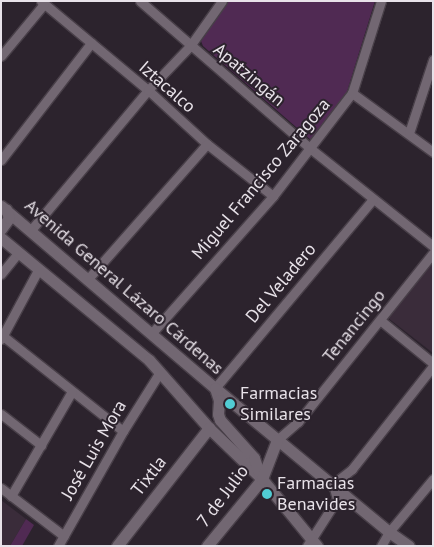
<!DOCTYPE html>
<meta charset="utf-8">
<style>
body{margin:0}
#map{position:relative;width:434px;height:547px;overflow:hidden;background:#2c232d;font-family:"PT Sans",sans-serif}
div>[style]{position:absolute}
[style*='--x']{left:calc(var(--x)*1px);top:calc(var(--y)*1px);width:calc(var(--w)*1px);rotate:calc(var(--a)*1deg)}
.built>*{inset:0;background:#3a2c3a}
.green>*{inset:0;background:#502a53}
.roads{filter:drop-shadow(1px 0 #483f48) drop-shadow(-1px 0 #483f48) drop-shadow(0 1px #483f48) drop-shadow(0 -1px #483f48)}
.minor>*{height:9px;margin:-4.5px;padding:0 4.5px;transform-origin:4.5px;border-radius:4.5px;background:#726772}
.tertiary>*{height:11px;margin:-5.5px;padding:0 5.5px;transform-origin:5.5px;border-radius:5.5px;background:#726772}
.dots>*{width:14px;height:14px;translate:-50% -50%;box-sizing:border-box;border:2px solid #2c232d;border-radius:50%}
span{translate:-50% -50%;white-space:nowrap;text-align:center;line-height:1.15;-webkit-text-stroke:4px #2c232d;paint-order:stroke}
.street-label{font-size:18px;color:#e8e2e9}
.poi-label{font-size:18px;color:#e8e2e9}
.left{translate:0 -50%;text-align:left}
.frame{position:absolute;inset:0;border:2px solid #e8e2e9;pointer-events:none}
</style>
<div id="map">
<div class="built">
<div style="clip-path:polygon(433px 263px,433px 353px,388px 318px)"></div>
<div style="clip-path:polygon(1px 500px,26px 519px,10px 546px,1px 546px)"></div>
</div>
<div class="green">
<div style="clip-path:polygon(228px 1px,375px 1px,346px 95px,311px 140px,203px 46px,201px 41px)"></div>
<div style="clip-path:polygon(26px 519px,34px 525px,22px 546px,10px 546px)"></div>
</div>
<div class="roads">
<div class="minor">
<div style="--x:41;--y:1;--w:139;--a:39.8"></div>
<div style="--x:148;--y:90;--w:80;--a:42.5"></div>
<div style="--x:207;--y:144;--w:84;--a:38.2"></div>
<div style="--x:140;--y:1;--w:226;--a:40.9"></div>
<div style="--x:311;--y:149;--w:156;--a:38.5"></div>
<div style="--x:1;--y:56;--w:67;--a:-50.4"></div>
<div style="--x:352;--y:93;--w:100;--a:36.1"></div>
<div style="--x:409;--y:133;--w:77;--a:-71.8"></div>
<div style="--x:1;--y:160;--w:148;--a:-52.4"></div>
<div style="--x:31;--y:230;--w:182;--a:-50.1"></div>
<div style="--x:148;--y:90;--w:61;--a:-46.3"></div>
<div style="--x:190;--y:46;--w:55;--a:-54.6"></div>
<div style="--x:1;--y:274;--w:27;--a:-51"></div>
<div style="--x:87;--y:280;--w:181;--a:-48.6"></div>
<div style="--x:380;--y:320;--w:68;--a:39.1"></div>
<div style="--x:151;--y:334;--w:184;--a:-48.5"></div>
<div style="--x:273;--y:196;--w:130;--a:-52.5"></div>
<div style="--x:352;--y:93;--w:96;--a:-72.5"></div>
<div style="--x:3;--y:336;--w:153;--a:38.4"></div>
<div style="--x:1;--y:339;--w:78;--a:-61.8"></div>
<div style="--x:215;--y:388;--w:246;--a:-50.1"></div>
<div style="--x:1;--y:414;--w:51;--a:37.8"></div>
<div style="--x:277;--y:440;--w:28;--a:-41"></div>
<div style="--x:298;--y:422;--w:216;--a:-51.4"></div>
<div style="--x:1;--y:488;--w:79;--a:37.3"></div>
<div style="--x:11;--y:496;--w:121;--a:-59.8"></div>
<div style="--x:58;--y:546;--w:132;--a:-60.5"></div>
<div style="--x:123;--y:431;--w:70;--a:-57.9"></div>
<div style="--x:307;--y:546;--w:56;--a:-57.4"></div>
<div style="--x:337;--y:499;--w:16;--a:-105"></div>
<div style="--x:333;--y:484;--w:24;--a:-38"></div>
<div style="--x:352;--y:469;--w:131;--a:-51.8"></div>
<div style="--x:381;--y:546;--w:16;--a:-60"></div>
<div style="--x:389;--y:532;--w:69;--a:-50.3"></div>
</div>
<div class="tertiary">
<div style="--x:1;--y:206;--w:281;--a:40.4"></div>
<div style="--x:215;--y:388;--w:226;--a:39.6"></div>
<div style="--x:389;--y:532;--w:24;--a:35"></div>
<div style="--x:1;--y:229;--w:14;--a:-54"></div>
<div style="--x:9;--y:218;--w:9;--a:-108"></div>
<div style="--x:1;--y:238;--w:192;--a:39.5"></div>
<div style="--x:149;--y:360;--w:91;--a:48.6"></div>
<div style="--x:209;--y:428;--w:74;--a:43.9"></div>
<div style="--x:262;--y:479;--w:87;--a:50.6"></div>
<div style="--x:215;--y:388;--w:13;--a:72"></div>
<div style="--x:219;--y:400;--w:14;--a:94"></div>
<div style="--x:218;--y:414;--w:6;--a:72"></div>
<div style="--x:220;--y:420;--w:51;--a:48.2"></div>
<div style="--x:254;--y:458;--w:21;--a:71"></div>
<div style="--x:117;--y:546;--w:150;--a:-52.1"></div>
<div style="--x:207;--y:546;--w:87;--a:-50.6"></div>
<div style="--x:262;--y:479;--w:42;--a:-69"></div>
</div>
</div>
<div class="dots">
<div style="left:230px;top:404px;background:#51ccd3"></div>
<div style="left:267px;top:494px;background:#51ccd3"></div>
</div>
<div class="street-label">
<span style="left:249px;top:75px;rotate:40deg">Apatzingán</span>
<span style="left:167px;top:87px;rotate:41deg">Iztacalco</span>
<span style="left:261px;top:179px;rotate:-50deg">Miguel Francisco Zaragoza</span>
<span style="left:281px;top:283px;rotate:-50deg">Del Veladero</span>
<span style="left:124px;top:287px;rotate:41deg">Avenida General Lázaro Cárdenas</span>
<span style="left:354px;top:326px;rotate:-51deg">Tenancingo</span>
<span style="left:94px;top:450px;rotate:-60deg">José Luis Mora</span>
<span style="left:149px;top:476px;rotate:-52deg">Tixtla</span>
<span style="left:223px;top:496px;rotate:-53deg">7 de Julio</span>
</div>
<div class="poi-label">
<span class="left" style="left:240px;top:404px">Farmacias<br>Similares</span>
<span class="left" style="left:277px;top:494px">Farmacias<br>Benavides</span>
</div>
<div class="frame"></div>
</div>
